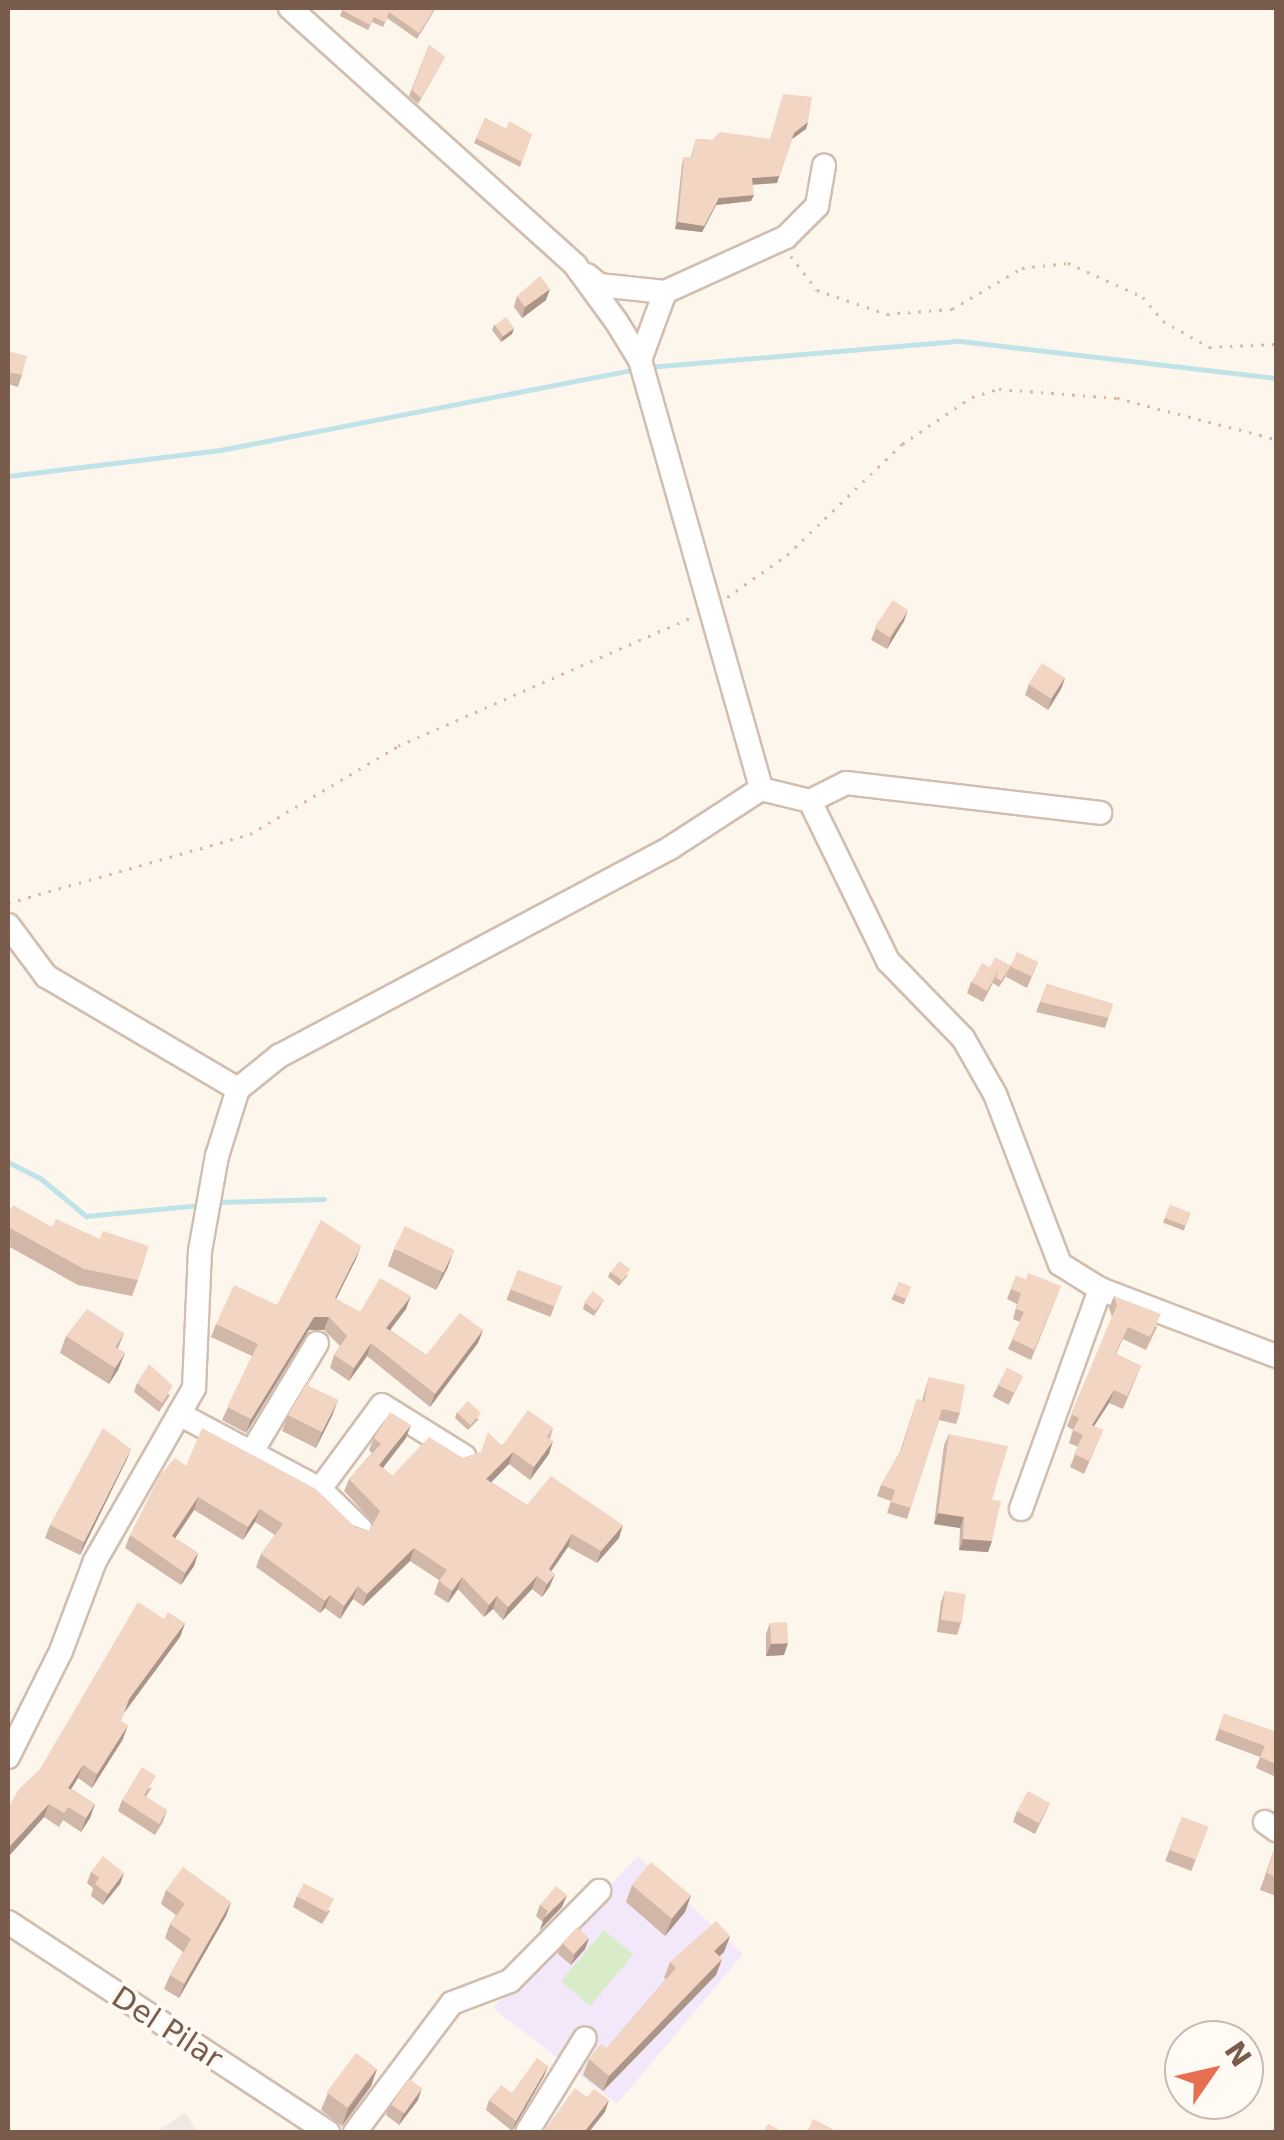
<!DOCTYPE html>
<style>
body{margin:0}
#map{position:relative;width:1284px;height:2140px;overflow:hidden;background:#fdf6ec;font-family:"DejaVu Sans",sans-serif}
div>[style]{position:absolute}
[style*='--x']{left:calc(var(--x)*1px);top:calc(var(--y)*1px);width:calc(var(--w)*1px);rotate:calc(var(--a)*1deg)}
.industrial>*{inset:0;background:#efe9e4}
.education>*{inset:0;background:#f3e8fa}
.green>*{inset:0;background:#d8ecc9;transform-origin:0 0}
.stream>*{height:5px;margin:-2.5px;padding:0 2.5px;transform-origin:2.5px;border-radius:2.5px;background:#bfe3e8}
.path>*{height:2.5px;margin-top:-1.25px;transform-origin:0;background:repeating-linear-gradient(90deg,#d9b8a5 0 2.5px,transparent 0 10.5px)}
.roads{filter:drop-shadow(2px 0 #d1beb0) drop-shadow(-2px 0 #d1beb0) drop-shadow(0 2px #d1beb0) drop-shadow(0 -2px #d1beb0)}
.minor>*{height:22px;margin:-11px;padding:0 11px;transform-origin:11px;border-radius:11px;background:#fff}
.wall>*{inset:0;background:#d1b7a8;transform-origin:0 0}
.shaded-wall>*{inset:0;background:#aa9588}
.building>*{inset:0;background:#f3d5c3;transform-origin:0 0}
span{translate:-50% -50%;white-space:nowrap;text-align:center;line-height:1.15;-webkit-text-stroke:8px #fffaf3;paint-order:stroke}
.street-label{font-size:30px;color:#7a5c4d}
.frame{position:absolute;inset:0;border:10px solid #7a5c4d;pointer-events:none}
.north{position:absolute;left:1164px;top:2020px;width:100px;height:100px;box-sizing:border-box;background:#fffaf3;border:2px solid #cabbb1;border-radius:50%;rotate:56deg;font-size:28px;font-weight:700;line-height:40px;text-align:center;color:#7a5c4d}
.north::after{content:'';display:block;margin:auto;width:35px;height:45px;background:#e76f51;clip-path:polygon(50% 0,100% 100%,50% 72%,0 100%)}
</style>
<div id="map">
<div class="industrial">
<div style="clip-path:polygon(185px 2113px,198px 2132px,156px 2132px)"></div>
</div>
<div class="education">
<div style="clip-path:polygon(638px 1856px,743px 1954px,617px 2104px,493px 2008px)"></div>
</div>
<div class="green">
<div style="left:604px;top:1930px;width:38px;height:67px;rotate:40deg"></div>
</div>
<div class="stream">
<div style="--x:648;--y:367;--w:313;--a:-4.8"></div>
<div style="--x:960;--y:341;--w:318;--a:6.7"></div>
<div style="--x:8;--y:476;--w:214;--a:-7"></div>
<div style="--x:220;--y:450;--w:425;--a:-11"></div>
<div style="--x:8;--y:1162;--w:36;--a:27"></div>
<div style="--x:40;--y:1178;--w:60;--a:39.6"></div>
<div style="--x:86;--y:1216;--w:116;--a:-5.5"></div>
<div style="--x:217;--y:1202;--w:107;--a:-1.6"></div>
</div>
<div class="path">
<div style="--x:791;--y:256;--w:43;--a:52.6"></div>
<div style="--x:817;--y:290;--w:74;--a:18.9"></div>
<div style="--x:887;--y:314;--w:65;--a:-4.4"></div>
<div style="--x:952;--y:309;--w:81;--a:-30.4"></div>
<div style="--x:1022;--y:268;--w:46;--a:-6.2"></div>
<div style="--x:1068;--y:263;--w:82;--a:24.4"></div>
<div style="--x:1143;--y:297;--w:31;--a:50"></div>
<div style="--x:1163;--y:321;--w:53;--a:29.5"></div>
<div style="--x:1209;--y:347;--w:67;--a:-2.6"></div>
<div style="--x:727;--y:597;--w:73;--a:-35"></div>
<div style="--x:787;--y:555;--w:160;--a:-44"></div>
<div style="--x:902;--y:444;--w:84;--a:-33.9"></div>
<div style="--x:972;--y:397;--w:28;--a:-17"></div>
<div style="--x:999;--y:389;--w:118;--a:4.4"></div>
<div style="--x:1117;--y:398;--w:164;--a:14.5"></div>
<div style="--x:8;--y:903;--w:252;--a:-15.9"></div>
<div style="--x:250;--y:834;--w:172;--a:-30.7"></div>
<div style="--x:398;--y:746;--w:319;--a:-23.7"></div>
</div>
<div class="roads">
<div class="minor">
<div style="--x:290;--y:8;--w:384;--a:42"></div>
<div style="--x:575;--y:265;--w:69;--a:53.8"></div>
<div style="--x:616;--y:321;--w:46;--a:58.4"></div>
<div style="--x:640;--y:360;--w:446;--a:74.2"></div>
<div style="--x:587;--y:275;--w:16;--a:40"></div>
<div style="--x:599;--y:285;--w:66;--a:6.1"></div>
<div style="--x:640;--y:360;--w:72;--a:-69.8"></div>
<div style="--x:665;--y:292;--w:133;--a:-24.4"></div>
<div style="--x:786;--y:237;--w:44;--a:-45"></div>
<div style="--x:817;--y:206;--w:41;--a:-80.1"></div>
<div style="--x:810;--y:801;--w:40;--a:-26.6"></div>
<div style="--x:846;--y:783;--w:256;--a:6.7"></div>
<div style="--x:8;--y:925;--w:64;--a:53.3"></div>
<div style="--x:46;--y:976;--w:223;--a:30.5"></div>
<div style="--x:179;--y:1414;--w:160;--a:28"></div>
<div style="--x:320;--y:1489;--w:57;--a:44.3"></div>
<div style="--x:251;--y:1453;--w:128;--a:-59"></div>
<div style="--x:320;--y:1489;--w:104;--a:-53.6"></div>
<div style="--x:382;--y:1405;--w:97;--a:31.9"></div>
<div style="--x:1021;--y:1509;--w:234;--a:-70.2"></div>
<div style="--x:8;--y:1757;--w:119;--a:-63.4"></div>
<div style="--x:61;--y:1651;--w:96;--a:-69.3"></div>
<div style="--x:95;--y:1561;--w:199;--a:-60.2"></div>
<div style="--x:194;--y:1388;--w:137;--a:-87.5"></div>
<div style="--x:200;--y:1251;--w:97;--a:-79.9"></div>
<div style="--x:217;--y:1156;--w:70;--a:-72.6"></div>
<div style="--x:238;--y:1089;--w:53;--a:-38.8"></div>
<div style="--x:279;--y:1056;--w:443;--a:-28"></div>
<div style="--x:670;--y:848;--w:108;--a:-33"></div>
<div style="--x:761;--y:789;--w:50;--a:13.8"></div>
<div style="--x:810;--y:801;--w:178;--a:64"></div>
<div style="--x:888;--y:961;--w:107;--a:45.8"></div>
<div style="--x:963;--y:1038;--w:64;--a:60.3"></div>
<div style="--x:995;--y:1094;--w:182;--a:69.1"></div>
<div style="--x:1060;--y:1264;--w:47;--a:32"></div>
<div style="--x:1100;--y:1289;--w:188;--a:20.8"></div>
<div style="--x:1265;--y:1822;--w:14;--a:36"></div>
<div style="--x:8;--y:1922;--w:383;--a:33.3"></div>
<div style="--x:355;--y:2132;--w:161;--a:-53.1"></div>
<div style="--x:452;--y:2003;--w:62;--a:-20.8"></div>
<div style="--x:510;--y:1981;--w:127;--a:-45.3"></div>
<div style="--x:527;--y:2132;--w:110;--a:-58.3"></div>
</div>
</div>
<div class="wall">
<div style="clip-path:polygon(343px 8px,436px 8px,417px 39px,387px 18px,383px 27px,372px 22px,368px 30px,340px 16px)"></div>
<div style="clip-path:polygon(429px 45px,445px 57px,418px 104px,409px 96px)"></div>
<div style="clip-path:polygon(485px 118px,506px 129px,532px 134px,520px 167px,474px 143px)"></div>
<div style="clip-path:polygon(808px 122px,806px 129px,792px 139px,777px 183px,753px 184px,751px 201px,716px 205px,702px 232px,675px 229px,682px 164px,684px 157px,691px 157px,696px 139px,712px 140px,770px 139px)"></div>
<div style="clip-path:polygon(517px 296px,546px 300px,522px 318px,514px 307px)"></div>
<div style="clip-path:polygon(494px 325px,514px 328px,512px 334px,501px 342px,492px 330px)"></div>
<div style="clip-path:polygon(11px 352px,22px 375px,18px 387px,8px 384px,8px 362px)"></div>
<div style="clip-path:polygon(904px 621px,887px 649px,871px 640px,876px 628px)"></div>
<div style="clip-path:polygon(1065px 678px,1061px 689px,1048px 710px,1025px 695px,1029px 684px)"></div>
<div style="clip-path:polygon(1038px 962px,1027px 988px,1006px 977px,1008px 973px,999px 987px,993px 983px,983px 1002px,967px 993px,971px 982px,990px 968px)"></div>
<div style="clip-path:polygon(1047px 984px,1113px 1004px,1105px 1028px,1036px 1012px)"></div>
<div style="left:1170px;top:1205px;width:22px;height:19px;rotate:21deg"></div>
<div style="clip-path:polygon(8px 1214px,138px 1280px,132px 1296px,78px 1285px,8px 1246px)"></div>
<div style="clip-path:polygon(394px 1249px,448px 1267px,436px 1290px,388px 1266px)"></div>
<div style="clip-path:polygon(356px 1259px,336px 1299px,360px 1312px,406px 1309px,390px 1330px,426px 1355px,483px 1330px,478px 1343px,430px 1407px,367px 1356px,349px 1381px,330px 1368px,334px 1355px,340px 1346px,324px 1330px,309px 1330px,246px 1433px,222px 1420px,252px 1356px,211px 1337px,216px 1324px,277px 1305px)"></div>
<div style="left:518px;top:1270px;width:47px;height:32px;rotate:21deg"></div>
<div style="clip-path:polygon(610px 1272px,628px 1275px,619px 1286px,608px 1277px)"></div>
<div style="clip-path:polygon(1016px 1276px,1026px 1280px,1061px 1286px,1031px 1360px,1008px 1349px,1020px 1322px,1013px 1319px,1017px 1304px,1007px 1299px)"></div>
<div style="left:899px;top:1282px;width:13px;height:19px;rotate:23deg"></div>
<div style="clip-path:polygon(1114px 1296px,1157px 1327px,1146px 1350px,1123px 1339px,1116px 1354px,1141px 1366px,1123px 1409px,1109px 1403px,1094px 1426px,1103px 1430px,1084px 1474px,1070px 1467px,1078px 1447px,1069px 1443px,1073px 1430px,1067px 1426px,1112px 1317px,1109px 1308px)"></div>
<div style="clip-path:polygon(604px 1300px,594px 1316px,583px 1309px,585px 1303px)"></div>
<div style="clip-path:polygon(124px 1333px,118px 1349px,125px 1353px,118px 1370px,109px 1384px,60px 1353px,66px 1336px)"></div>
<div style="left:1007px;top:1368px;width:18px;height:32px;rotate:27deg"></div>
<div style="clip-path:polygon(929px 1377px,960px 1413px,956px 1424px,939px 1420px,907px 1519px,887px 1513px,891px 1501px,877px 1496px,881px 1485px,900px 1452px,917px 1399px,922px 1401px)"></div>
<div style="clip-path:polygon(137px 1383px,170px 1395px,159px 1412px,134px 1392px)"></div>
<div style="clip-path:polygon(308px 1386px,338px 1400px,316px 1448px,282px 1431px,288px 1415px)"></div>
<div style="clip-path:polygon(457px 1412px,479px 1419px,468px 1430px,455px 1418px)"></div>
<div style="clip-path:polygon(553px 1428px,550px 1439px,549px 1454px,530px 1480px,509px 1464px,491px 1482px,527px 1505px,619px 1538px,597px 1563px,568px 1547px,551px 1571px,550px 1586px,542px 1597px,532px 1589px,503px 1620px,493px 1609px,484px 1617px,458px 1589px,448px 1603px,434px 1594px,439px 1580px,410px 1561px,363px 1606px,353px 1599px,340px 1619px,325px 1608px,320px 1613px,256px 1567px,261px 1554px,275px 1535px,255px 1522px,243px 1540px,194px 1510px,175px 1538px,198px 1553px,194px 1566px,181px 1585px,125px 1548px,130px 1535px,186px 1466px,369px 1531px,373px 1522px,344px 1491px,349px 1479px,372px 1453px,369px 1450px,374px 1438px,406px 1438px,383px 1468px,392px 1476px,463px 1458px)"></div>
<div style="clip-path:polygon(949px 1434px,992px 1541px,988px 1552px,959px 1550px,960px 1528px,934px 1524px,944px 1445px)"></div>
<div style="clip-path:polygon(131px 1449px,126px 1461px,80px 1555px,45px 1538px,50px 1525px)"></div>
<div style="clip-path:polygon(945px 1591px,961px 1623px,957px 1635px,937px 1632px,941px 1602px)"></div>
<div style="clip-path:polygon(164px 1619px,185px 1623px,180px 1637px,124px 1713px,121px 1721px,123px 1739px,92px 1788px,78px 1778px,71px 1789px,95px 1804px,90px 1818px,81px 1832px,63px 1820px,59px 1827px,44px 1817px,8px 1857px,8px 1808px)"></div>
<div style="clip-path:polygon(770px 1623px,784px 1655px,766px 1656px,766px 1634px)"></div>
<div style="clip-path:polygon(1224px 1714px,1276px 1732px,1276px 1777px,1256px 1768px,1260px 1757px,1215px 1740px)"></div>
<div style="clip-path:polygon(152px 1787px,146px 1797px,167px 1810px,163px 1822px,155px 1835px,118px 1811px,122px 1800px)"></div>
<div style="clip-path:polygon(1050px 1803px,1035px 1834px,1013px 1822px,1017px 1811px)"></div>
<div style="left:1182px;top:1817px;width:28px;height:47px;rotate:21deg"></div>
<div style="clip-path:polygon(1276px 1844px,1276px 1896px,1260px 1890px)"></div>
<div style="clip-path:polygon(91px 1872px,124px 1873px,120px 1884px,103px 1905px,91px 1896px,93px 1888px,87px 1883px)"></div>
<div style="clip-path:polygon(632px 1885px,691px 1895px,685px 1912px,665px 1936px,626px 1902px)"></div>
<div style="clip-path:polygon(166px 1890px,231px 1902px,226px 1916px,179px 1998px,164px 1989px,170px 1975px,183px 1952px,165px 1938px,170px 1924px,176px 1915px,161px 1904px)"></div>
<div style="clip-path:polygon(297px 1896px,330px 1911px,322px 1924px,293px 1907px)"></div>
<div style="clip-path:polygon(540px 1905px,562px 1907px,540px 1930px,543px 1922px,536px 1916px)"></div>
<div style="clip-path:polygon(730px 1936px,724px 1952px,719px 1956px,716px 1975px,603px 2091px,583px 2075px,589px 2059px,607px 2048px,666px 1979px,664px 1978px,670px 1962px)"></div>
<div style="clip-path:polygon(589px 1938px,585px 1949px,571px 1965px,558px 1954px,562px 1943px)"></div>
<div style="clip-path:polygon(548px 2066px,544px 2076px,512px 2131px,486px 2110px,489px 2100px,512px 2093px)"></div>
<div style="clip-path:polygon(377px 2069px,371px 2086px,342px 2126px,321px 2110px,328px 2093px)"></div>
<div style="clip-path:polygon(418px 2100px,399px 2125px,386px 2115px,390px 2104px)"></div>
</div>
<div class="shaded-wall">
<div style="clip-path:polygon(808px 122px,806px 129px,792px 139px,794px 133px)"></div>
<div style="clip-path:polygon(779px 176px,777px 183px,750px 185px,752px 178px)"></div>
<div style="clip-path:polygon(754px 195px,751px 201px,716px 205px,702px 232px,675px 229px,678px 222px,719px 198px)"></div>
<div style="clip-path:polygon(550px 289px,546px 300px,522px 318px,525px 307px)"></div>
<div style="clip-path:polygon(514px 328px,512px 334px,501px 342px,503px 336px)"></div>
<div style="clip-path:polygon(908px 610px,904px 621px,887px 649px,891px 638px)"></div>
<div style="clip-path:polygon(1065px 678px,1061px 689px,1048px 710px,1052px 698px)"></div>
<div style="clip-path:polygon(361px 1246px,356px 1259px,330px 1311px,335px 1298px)"></div>
<div style="clip-path:polygon(454px 1250px,448px 1267px,436px 1290px,442px 1274px)"></div>
<div style="clip-path:polygon(411px 1296px,406px 1309px,382px 1341px,386px 1328px)"></div>
<div style="clip-path:polygon(314px 1317px,329px 1317px,324px 1330px,309px 1330px,246px 1433px,251px 1419px)"></div>
<div style="clip-path:polygon(483px 1330px,478px 1343px,430px 1407px,435px 1394px)"></div>
<div style="clip-path:polygon(371px 1343px,367px 1356px,349px 1381px,354px 1368px)"></div>
<div style="clip-path:polygon(125px 1353px,118px 1370px,109px 1384px,115px 1368px)"></div>
<div style="clip-path:polygon(1114px 1390px,1109px 1403px,1087px 1437px,1092px 1425px)"></div>
<div style="clip-path:polygon(338px 1400px,332px 1416px,316px 1448px,322px 1432px)"></div>
<div style="clip-path:polygon(411px 1425px,406px 1438px,375px 1478px,379px 1465px)"></div>
<div style="clip-path:polygon(553px 1441px,549px 1454px,530px 1480px,534px 1467px)"></div>
<div style="clip-path:polygon(131px 1449px,126px 1461px,80px 1555px,84px 1542px)"></div>
<div style="clip-path:polygon(513px 1452px,509px 1464px,482px 1492px,486px 1479px)"></div>
<div style="clip-path:polygon(198px 1497px,194px 1510px,168px 1549px,172px 1536px)"></div>
<div style="clip-path:polygon(260px 1509px,255px 1522px,243px 1540px,248px 1527px)"></div>
<div style="clip-path:polygon(938px 1513px,964px 1517px,960px 1528px,934px 1524px)"></div>
<div style="clip-path:polygon(623px 1525px,619px 1538px,597px 1563px,601px 1551px)"></div>
<div style="clip-path:polygon(572px 1534px,568px 1547px,544px 1582px,549px 1569px)"></div>
<div style="clip-path:polygon(963px 1539px,992px 1541px,988px 1552px,959px 1550px)"></div>
<div style="clip-path:polygon(414px 1548px,410px 1561px,363px 1606px,367px 1594px)"></div>
<div style="clip-path:polygon(198px 1553px,194px 1566px,181px 1585px,185px 1573px)"></div>
<div style="clip-path:polygon(555px 1574px,550px 1586px,542px 1597px,547px 1584px)"></div>
<div style="clip-path:polygon(537px 1576px,532px 1589px,503px 1620px,508px 1607px)"></div>
<div style="clip-path:polygon(462px 1577px,458px 1589px,448px 1603px,452px 1591px)"></div>
<div style="clip-path:polygon(358px 1586px,353px 1599px,340px 1619px,344px 1606px)"></div>
<div style="clip-path:polygon(330px 1595px,325px 1608px,320px 1613px,325px 1601px)"></div>
<div style="clip-path:polygon(497px 1596px,493px 1609px,484px 1617px,489px 1605px)"></div>
<div style="clip-path:polygon(185px 1623px,180px 1637px,124px 1713px,129px 1699px)"></div>
<div style="clip-path:polygon(788px 1643px,784px 1655px,766px 1656px,771px 1644px)"></div>
<div style="clip-path:polygon(128px 1725px,123px 1739px,92px 1788px,97px 1774px)"></div>
<div style="clip-path:polygon(83px 1765px,78px 1778px,63px 1802px,68px 1788px)"></div>
<div style="clip-path:polygon(49px 1804px,44px 1817px,8px 1857px,10px 1846px)"></div>
<div style="clip-path:polygon(95px 1804px,90px 1818px,81px 1832px,86px 1818px)"></div>
<div style="clip-path:polygon(124px 1873px,120px 1884px,103px 1905px,108px 1894px)"></div>
<div style="clip-path:polygon(567px 1895px,562px 1907px,540px 1930px,544px 1918px)"></div>
<div style="clip-path:polygon(691px 1895px,685px 1912px,665px 1936px,672px 1919px)"></div>
<div style="clip-path:polygon(231px 1902px,226px 1916px,179px 1998px,184px 1984px)"></div>
<div style="clip-path:polygon(730px 1936px,724px 1952px,708px 1967px,714px 1951px)"></div>
<div style="clip-path:polygon(589px 1938px,585px 1949px,571px 1965px,575px 1954px)"></div>
<div style="clip-path:polygon(722px 1959px,716px 1975px,603px 2091px,609px 2076px)"></div>
<div style="clip-path:polygon(548px 2066px,544px 2076px,512px 2131px,516px 2121px)"></div>
<div style="clip-path:polygon(377px 2069px,371px 2086px,342px 2126px,348px 2109px)"></div>
<div style="clip-path:polygon(422px 2088px,418px 2100px,399px 2125px,403px 2114px)"></div>
<div style="clip-path:polygon(609px 2100px,605px 2112px,589px 2132px,584px 2132px)"></div>
</div>
<div class="building">
<div style="clip-path:polygon(343px 8px,435px 8px,419px 33px,389px 12px,385px 22px,374px 17px,370px 25px,342px 10px)"></div>
<div style="clip-path:polygon(429px 45px,445px 57px,421px 98px,412px 90px)"></div>
<div style="clip-path:polygon(783px 94px,812px 97px,808px 122px,794px 133px,779px 176px,752px 178px,754px 195px,719px 198px,704px 226px,678px 222px,684px 157px,692px 157px,696px 139px,712px 140px,720px 132px,770px 139px)"></div>
<div style="clip-path:polygon(485px 118px,506px 129px,509px 121px,532px 134px,522px 162px,476px 138px)"></div>
<div style="clip-path:polygon(540px 276px,550px 289px,525px 307px,517px 296px)"></div>
<div style="left:506px;top:317px;width:14px;height:14px;rotate:54deg"></div>
<div style="clip-path:polygon(11px 352px,27px 356px,22px 375px,8px 372px)"></div>
<div style="left:893px;top:600px;width:18px;height:33px;rotate:34deg"></div>
<div style="left:1042px;top:663px;width:27px;height:25px;rotate:33deg"></div>
<div style="left:1017px;top:952px;width:23px;height:16px;rotate:25deg"></div>
<div style="clip-path:polygon(995px 957px,1011px 966px,1001px 981px,996px 978px,998px 972px,990px 968px)"></div>
<div style="left:982px;top:963px;width:18px;height:22px;rotate:29deg"></div>
<div style="clip-path:polygon(1047px 984px,1113px 1004px,1109px 1018px,1040px 1002px)"></div>
<div style="clip-path:polygon(13px 1205px,52px 1227px,56px 1219px,100px 1239px,103px 1231px,149px 1246px,138px 1280px,84px 1269px,8px 1227px,8px 1214px)"></div>
<div style="left:1170px;top:1205px;width:22px;height:14px;rotate:21deg"></div>
<div style="clip-path:polygon(321px 1220px,361px 1246px,335px 1298px,360px 1312px,380px 1278px,411px 1296px,386px 1328px,426px 1355px,460px 1313px,483px 1330px,435px 1394px,371px 1343px,354px 1368px,334px 1355px,347px 1336px,329px 1317px,314px 1317px,251px 1419px,227px 1407px,258px 1344px,216px 1324px,234px 1285px,277px 1305px)"></div>
<div style="left:405px;top:1226px;width:55px;height:25px;rotate:26deg"></div>
<div style="left:619px;top:1261px;width:14px;height:14px;rotate:36deg"></div>
<div style="left:518px;top:1270px;width:47px;height:21px;rotate:21deg"></div>
<div style="clip-path:polygon(1028px 1273px,1061px 1286px,1034px 1350px,1012px 1339px,1024px 1312px,1016px 1309px,1021px 1293px,1011px 1289px,1016px 1276px,1026px 1280px)"></div>
<div style="left:899px;top:1282px;width:13px;height:13px;rotate:23deg"></div>
<div style="left:593px;top:1291px;width:14px;height:14px;rotate:39deg"></div>
<div style="clip-path:polygon(1114px 1296px,1161px 1314px,1150px 1337px,1128px 1327px,1115px 1354px,1141px 1366px,1127px 1396px,1114px 1390px,1092px 1425px,1103px 1430px,1089px 1461px,1074px 1454px,1083px 1435px,1073px 1430px,1079px 1418px,1071px 1414px,1117px 1305px)"></div>
<div style="clip-path:polygon(87px 1309px,124px 1333px,115px 1347px,125px 1353px,115px 1368px,66px 1336px)"></div>
<div style="clip-path:polygon(149px 1364px,173px 1386px,162px 1403px,137px 1383px)"></div>
<div style="left:1007px;top:1368px;width:18px;height:19px;rotate:27deg"></div>
<div style="clip-path:polygon(313px 1373px,308px 1386px,338px 1400px,322px 1432px,288px 1415px)"></div>
<div style="clip-path:polygon(929px 1377px,965px 1385px,960px 1413px,942px 1409px,911px 1508px,891px 1502px,895px 1490px,881px 1485px,902px 1449px,917px 1399px,924px 1402px)"></div>
<div style="left:468px;top:1401px;width:18px;height:16px;rotate:43deg"></div>
<div style="clip-path:polygon(528px 1410px,553px 1428px,547px 1437px,553px 1441px,534px 1467px,513px 1452px,486px 1479px,527px 1505px,551px 1476px,623px 1525px,601px 1551px,572px 1534px,549px 1569px,555px 1574px,547px 1584px,537px 1576px,508px 1607px,497px 1596px,489px 1605px,462px 1577px,452px 1591px,439px 1581px,447px 1570px,414px 1548px,367px 1594px,358px 1586px,344px 1606px,330px 1595px,325px 1601px,261px 1554px,283px 1524px,260px 1509px,248px 1527px,198px 1497px,172px 1536px,198px 1553px,185px 1573px,130px 1535px,160px 1475px,175px 1458px,186px 1466px,202px 1428px,316px 1489px,355px 1527px,369px 1531px,380px 1511px,349px 1479px,381px 1444px,374px 1438px,390px 1412px,411px 1425px,379px 1465px,392px 1476px,429px 1437px,463px 1458px,481px 1452px,488px 1432px,502px 1446px)"></div>
<div style="clip-path:polygon(103px 1428px,131px 1449px,84px 1542px,50px 1525px)"></div>
<div style="clip-path:polygon(949px 1434px,1008px 1446px,992px 1500px,1001px 1501px,992px 1541px,963px 1539px,964px 1517px,938px 1513px)"></div>
<div style="left:945px;top:1591px;width:21px;height:29px;rotate:8deg"></div>
<div style="clip-path:polygon(138px 1602px,164px 1619px,168px 1612px,185px 1623px,129px 1699px,121px 1721px,128px 1725px,97px 1774px,83px 1765px,68px 1788px,95px 1804px,86px 1818px,68px 1807px,64px 1813px,49px 1804px,10px 1846px,8px 1845px,8px 1808px,19px 1789px,40px 1769px)"></div>
<div style="left:787px;top:1622px;width:21px;height:17px;rotate:87deg"></div>
<div style="clip-path:polygon(1224px 1714px,1276px 1732px,1276px 1764px,1260px 1757px,1265px 1746px,1219px 1729px)"></div>
<div style="clip-path:polygon(142px 1767px,156px 1776px,144px 1795px,167px 1810px,159px 1824px,122px 1800px)"></div>
<div style="left:1028px;top:1791px;width:25px;height:23px;rotate:29deg"></div>
<div style="left:1182px;top:1817px;width:28px;height:35px;rotate:21deg"></div>
<div style="clip-path:polygon(1276px 1844px,1276px 1877px,1267px 1873px)"></div>
<div style="clip-path:polygon(103px 1856px,124px 1873px,108px 1894px,95px 1884px,99px 1878px,91px 1872px)"></div>
<div style="left:651px;top:1862px;width:52px;height:30px;rotate:40deg"></div>
<div style="clip-path:polygon(183px 1867px,231px 1902px,184px 1984px,170px 1975px,191px 1939px,170px 1924px,185px 1904px,166px 1890px)"></div>
<div style="left:304px;top:1883px;width:34px;height:15px;rotate:28deg"></div>
<div style="clip-path:polygon(556px 1886px,567px 1895px,544px 1918px,548px 1911px,540px 1905px)"></div>
<div style="clip-path:polygon(716px 1921px,730px 1936px,714px 1951px,722px 1959px,609px 2076px,589px 2059px,601px 2044px,607px 2048px,676px 1968px,670px 1962px)"></div>
<div style="left:577px;top:1927px;width:16px;height:22px;rotate:43deg"></div>
<div style="left:356px;top:2053px;width:26px;height:49px;rotate:37deg"></div>
<div style="clip-path:polygon(537px 2058px,548px 2066px,516px 2121px,489px 2100px,501px 2085px,512px 2093px)"></div>
<div style="left:409px;top:2079px;width:16px;height:31px;rotate:35deg"></div>
<div style="clip-path:polygon(575px 2088px,587px 2097px,594px 2089px,609px 2100px,584px 2132px,543px 2132px)"></div>
<div style="clip-path:polygon(813px 2119px,838px 2132px,807px 2132px)"></div>
<div style="clip-path:polygon(768px 2124px,783px 2132px,763px 2132px)"></div>
</div>
<div class="street-label">
<span style="left:167px;top:2028px;rotate:33deg">Del Pilar</span>
</div>
<div class="frame"></div>
<div class="north">N</div>
</div>
